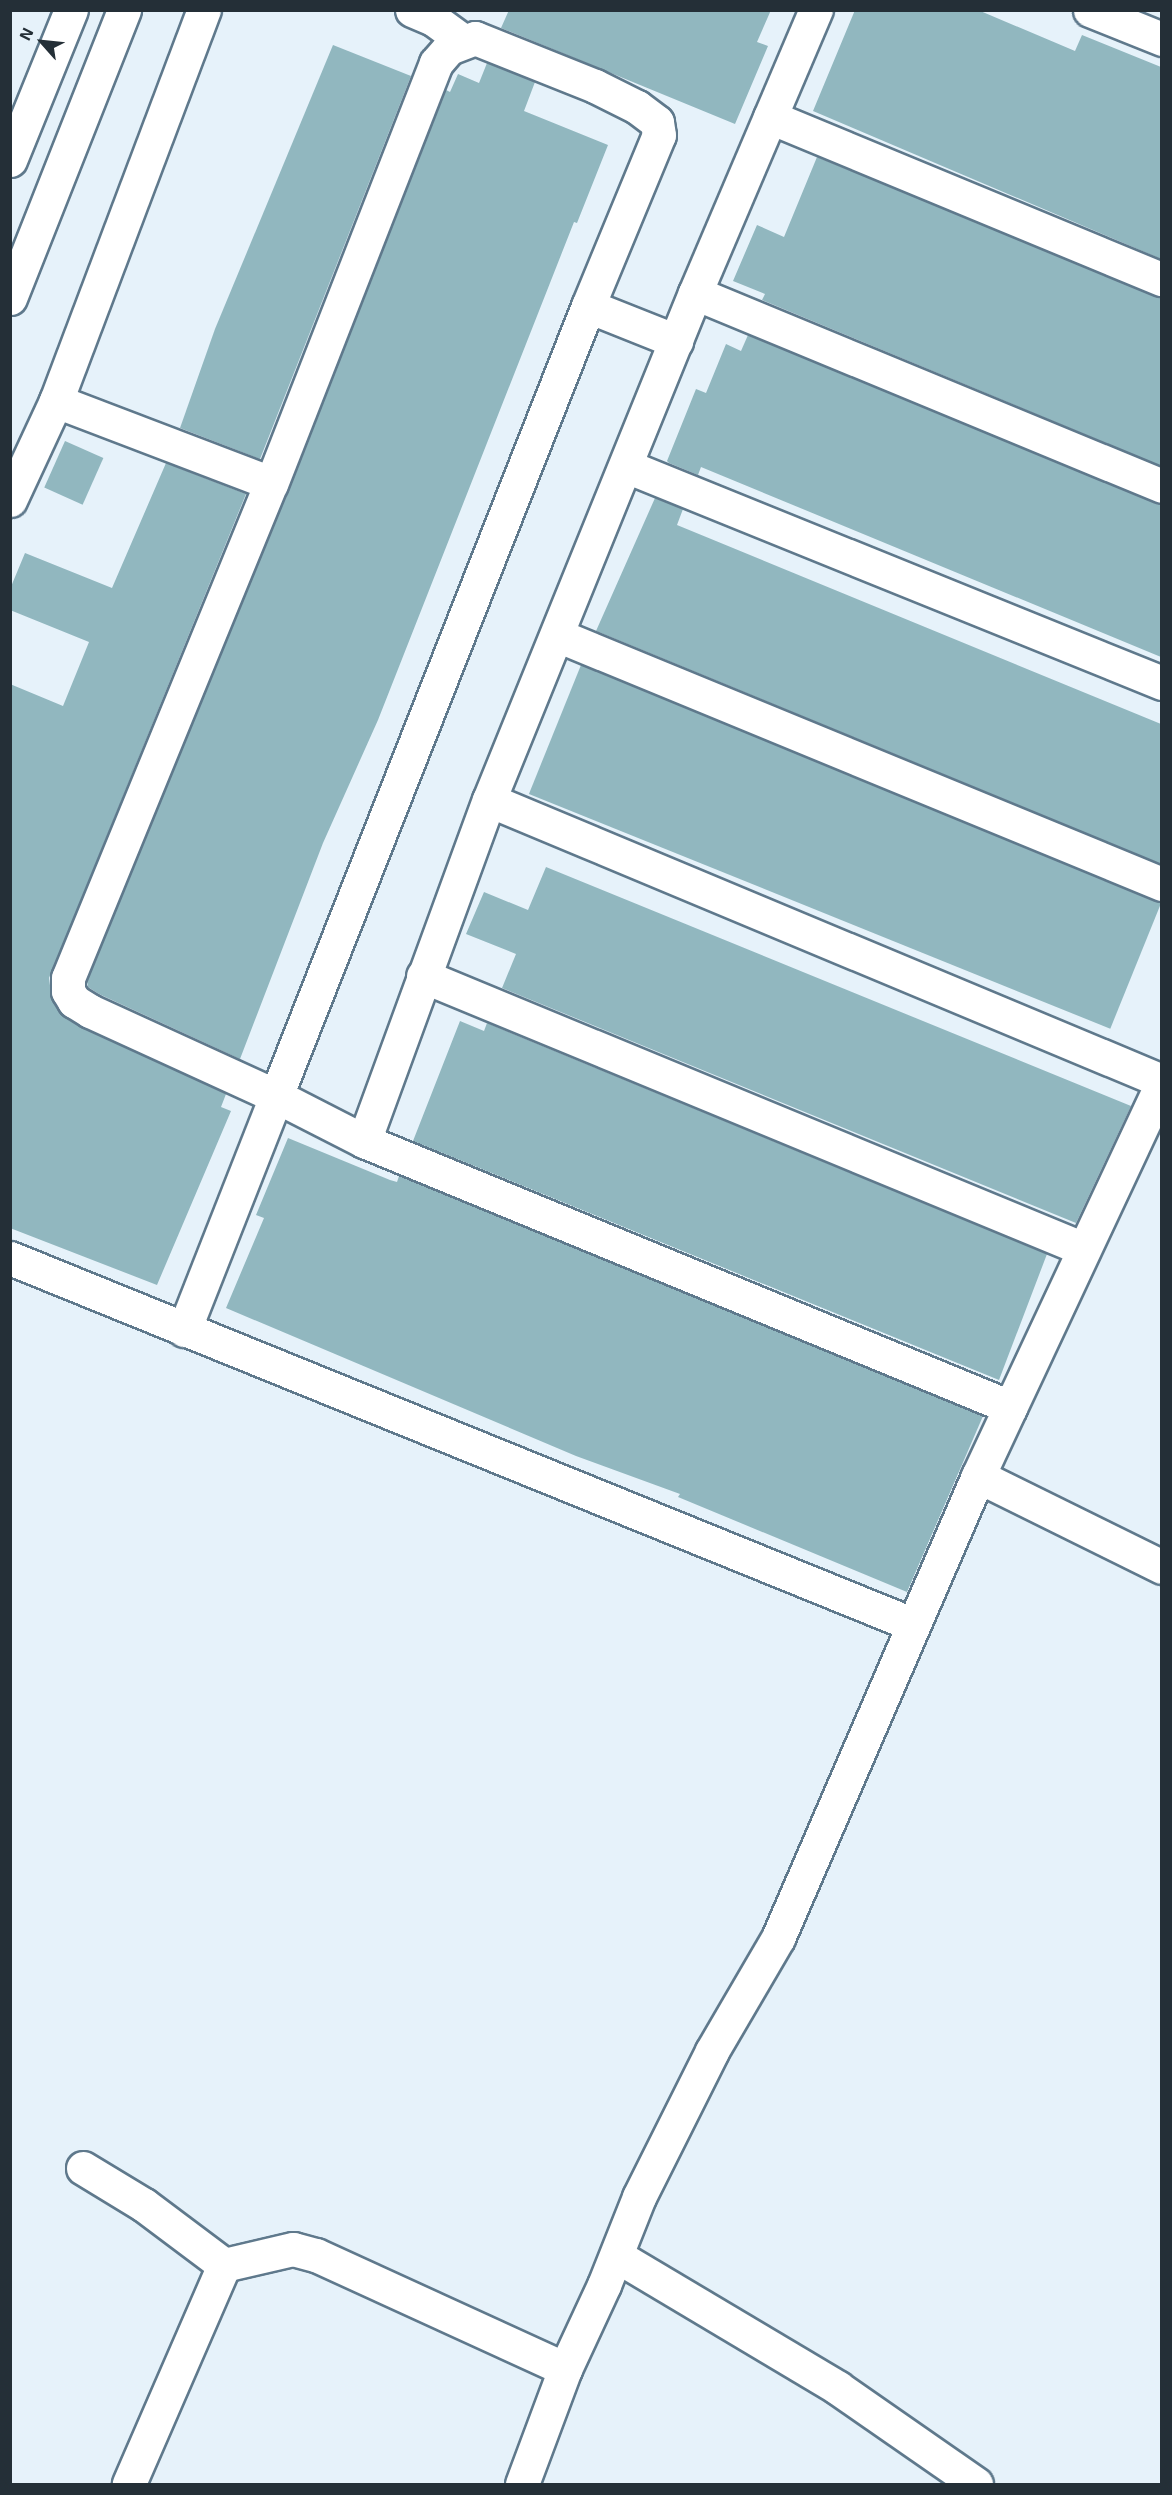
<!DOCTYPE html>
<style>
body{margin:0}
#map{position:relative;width:1172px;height:2495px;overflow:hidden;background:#e6f2fa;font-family:"Exo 2",sans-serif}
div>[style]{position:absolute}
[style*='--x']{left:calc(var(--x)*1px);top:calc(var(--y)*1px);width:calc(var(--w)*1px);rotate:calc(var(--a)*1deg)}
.building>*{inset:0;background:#91b7bf;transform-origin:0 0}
.roads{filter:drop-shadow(2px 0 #5f798c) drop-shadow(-2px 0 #5f798c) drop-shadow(0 2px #5f798c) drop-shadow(0 -2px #5f798c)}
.minor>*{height:33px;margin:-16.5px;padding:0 16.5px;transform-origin:16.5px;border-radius:16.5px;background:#fff}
.tertiary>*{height:33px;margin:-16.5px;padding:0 16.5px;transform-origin:16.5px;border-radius:16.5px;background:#fff}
span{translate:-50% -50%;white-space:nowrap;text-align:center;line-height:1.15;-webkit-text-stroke:4.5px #e6f2fa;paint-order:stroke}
.frame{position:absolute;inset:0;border:12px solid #242f37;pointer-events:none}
.north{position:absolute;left:12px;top:12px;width:60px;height:60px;-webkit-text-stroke:4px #e6f2fa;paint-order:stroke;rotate:297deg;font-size:16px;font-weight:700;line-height:24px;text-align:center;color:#242f37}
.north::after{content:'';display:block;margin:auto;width:21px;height:27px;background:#242f37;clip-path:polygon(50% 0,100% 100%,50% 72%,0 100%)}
</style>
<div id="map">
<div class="building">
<div style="clip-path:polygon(509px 10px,771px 10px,757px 42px,768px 46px,735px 124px,501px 28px)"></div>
<div style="clip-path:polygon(855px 10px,978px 10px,1075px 51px,1082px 35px,1161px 67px,1161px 259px,813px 111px)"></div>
<div style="clip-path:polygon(333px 45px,411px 76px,260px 459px,180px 428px,215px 329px)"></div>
<div style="clip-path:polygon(487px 63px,535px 82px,524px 111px,608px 145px,577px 223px,574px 222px,378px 720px,323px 843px,240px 1059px,99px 994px,88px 987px,87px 982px,288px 490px,446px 90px,450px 92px,458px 74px,479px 83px)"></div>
<div style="clip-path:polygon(817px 157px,1161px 297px,1161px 466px,762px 300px,765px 294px,733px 281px,757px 225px,784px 237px)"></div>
<div style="clip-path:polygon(748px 335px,1161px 504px,1161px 657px,701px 467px,698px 475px,669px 463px,667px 461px,696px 389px,706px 393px,726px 344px,741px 351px)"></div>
<div style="left:65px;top:441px;width:42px;height:51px;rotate:24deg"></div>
<div style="clip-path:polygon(166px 463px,246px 494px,49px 978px,52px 1000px,64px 1017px,226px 1094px,221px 1107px,231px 1111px,157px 1285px,10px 1228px,10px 684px,63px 706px,89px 642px,10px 610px,10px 589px,25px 553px,112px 588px)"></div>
<div style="clip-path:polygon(655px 498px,683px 509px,677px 525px,1161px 724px,1161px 864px,596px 631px)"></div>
<div style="left:581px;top:665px;width:627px;height:139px;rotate:22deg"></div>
<div style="clip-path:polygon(546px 867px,1131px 1106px,1076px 1223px,502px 988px,516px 954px,466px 934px,484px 892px,528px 910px)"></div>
<div style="clip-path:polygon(460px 1021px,484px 1031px,487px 1023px,1047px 1254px,999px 1380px,413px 1141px)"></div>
<div style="clip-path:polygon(288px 1138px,390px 1180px,397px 1182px,399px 1176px,983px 1416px,907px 1592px,678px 1497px,680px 1494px,576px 1456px,226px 1308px,264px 1218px,256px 1215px)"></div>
</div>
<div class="roads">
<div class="minor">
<div style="--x:412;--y:10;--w:23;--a:23"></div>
<div style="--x:433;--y:19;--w:37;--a:36"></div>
<div style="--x:1090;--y:10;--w:78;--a:21.9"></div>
<div style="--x:770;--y:117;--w:424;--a:22.5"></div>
<div style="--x:10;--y:160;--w:162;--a:-67.9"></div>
<div style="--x:695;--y:293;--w:505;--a:22.45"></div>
<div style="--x:588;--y:306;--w:95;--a:21.7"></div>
<div style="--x:56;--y:401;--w:230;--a:20.9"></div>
<div style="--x:626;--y:466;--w:578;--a:22.04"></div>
<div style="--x:557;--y:635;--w:654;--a:22.37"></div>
<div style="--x:489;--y:800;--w:729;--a:22.66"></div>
<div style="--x:423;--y:976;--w:715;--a:22.44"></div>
<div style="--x:364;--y:1141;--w:363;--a:-69.9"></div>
<div style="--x:489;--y:800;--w:547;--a:-67.89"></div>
<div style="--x:695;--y:293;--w:308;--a:-66.9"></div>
<div style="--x:10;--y:1258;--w:973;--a:22.09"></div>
<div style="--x:184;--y:1330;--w:251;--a:-68.5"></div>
<div style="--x:276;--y:1096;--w:849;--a:-68.45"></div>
<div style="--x:588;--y:306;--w:185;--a:-67.5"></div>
<div style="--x:659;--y:135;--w:13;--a:-99"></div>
<div style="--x:657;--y:122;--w:25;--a:-143"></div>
<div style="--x:637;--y:107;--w:47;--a:-153.4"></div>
<div style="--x:595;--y:86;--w:129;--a:-158.2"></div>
<div style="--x:475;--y:38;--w:28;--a:159"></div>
<div style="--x:449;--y:48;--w:20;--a:131"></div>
<div style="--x:436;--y:63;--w:451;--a:111.4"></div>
<div style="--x:271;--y:483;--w:535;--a:112.3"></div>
<div style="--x:68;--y:978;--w:13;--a:90"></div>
<div style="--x:68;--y:991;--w:12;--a:59"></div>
<div style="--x:74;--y:1001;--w:19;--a:32"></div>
<div style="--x:90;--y:1011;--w:205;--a:24.6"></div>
<div style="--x:276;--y:1096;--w:99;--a:27.1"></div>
<div style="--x:364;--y:1141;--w:699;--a:22.38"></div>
<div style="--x:978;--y:1476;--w:205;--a:26.3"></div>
<div style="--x:83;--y:2168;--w:71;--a:31.2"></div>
<div style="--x:144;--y:2205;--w:100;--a:36.9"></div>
<div style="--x:224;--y:2265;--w:239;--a:113.5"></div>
<div style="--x:617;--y:2256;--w:257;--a:30.8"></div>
<div style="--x:838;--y:2388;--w:168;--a:34.8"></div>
<div style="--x:224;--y:2265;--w:71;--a:-13.1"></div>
<div style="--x:293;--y:2249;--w:24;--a:15"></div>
<div style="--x:316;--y:2255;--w:274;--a:24.6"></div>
<div style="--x:522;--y:2484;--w:123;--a:-69.5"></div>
<div style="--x:565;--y:2369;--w:93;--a:-65.1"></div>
<div style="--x:604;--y:2285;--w:95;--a:-68.3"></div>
<div style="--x:639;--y:2197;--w:163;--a:-63.4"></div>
<div style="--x:712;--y:2051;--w:131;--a:-59.7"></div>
<div style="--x:778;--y:1938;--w:503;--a:-66.59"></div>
<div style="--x:978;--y:1476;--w:433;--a:-64.9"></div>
</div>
<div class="tertiary">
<div style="--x:10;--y:298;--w:310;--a:-68.4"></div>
<div style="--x:10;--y:500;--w:109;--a:-65.1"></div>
<div style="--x:56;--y:401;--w:418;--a:-69.3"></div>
</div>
</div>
<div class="frame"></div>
<div class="north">N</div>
</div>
